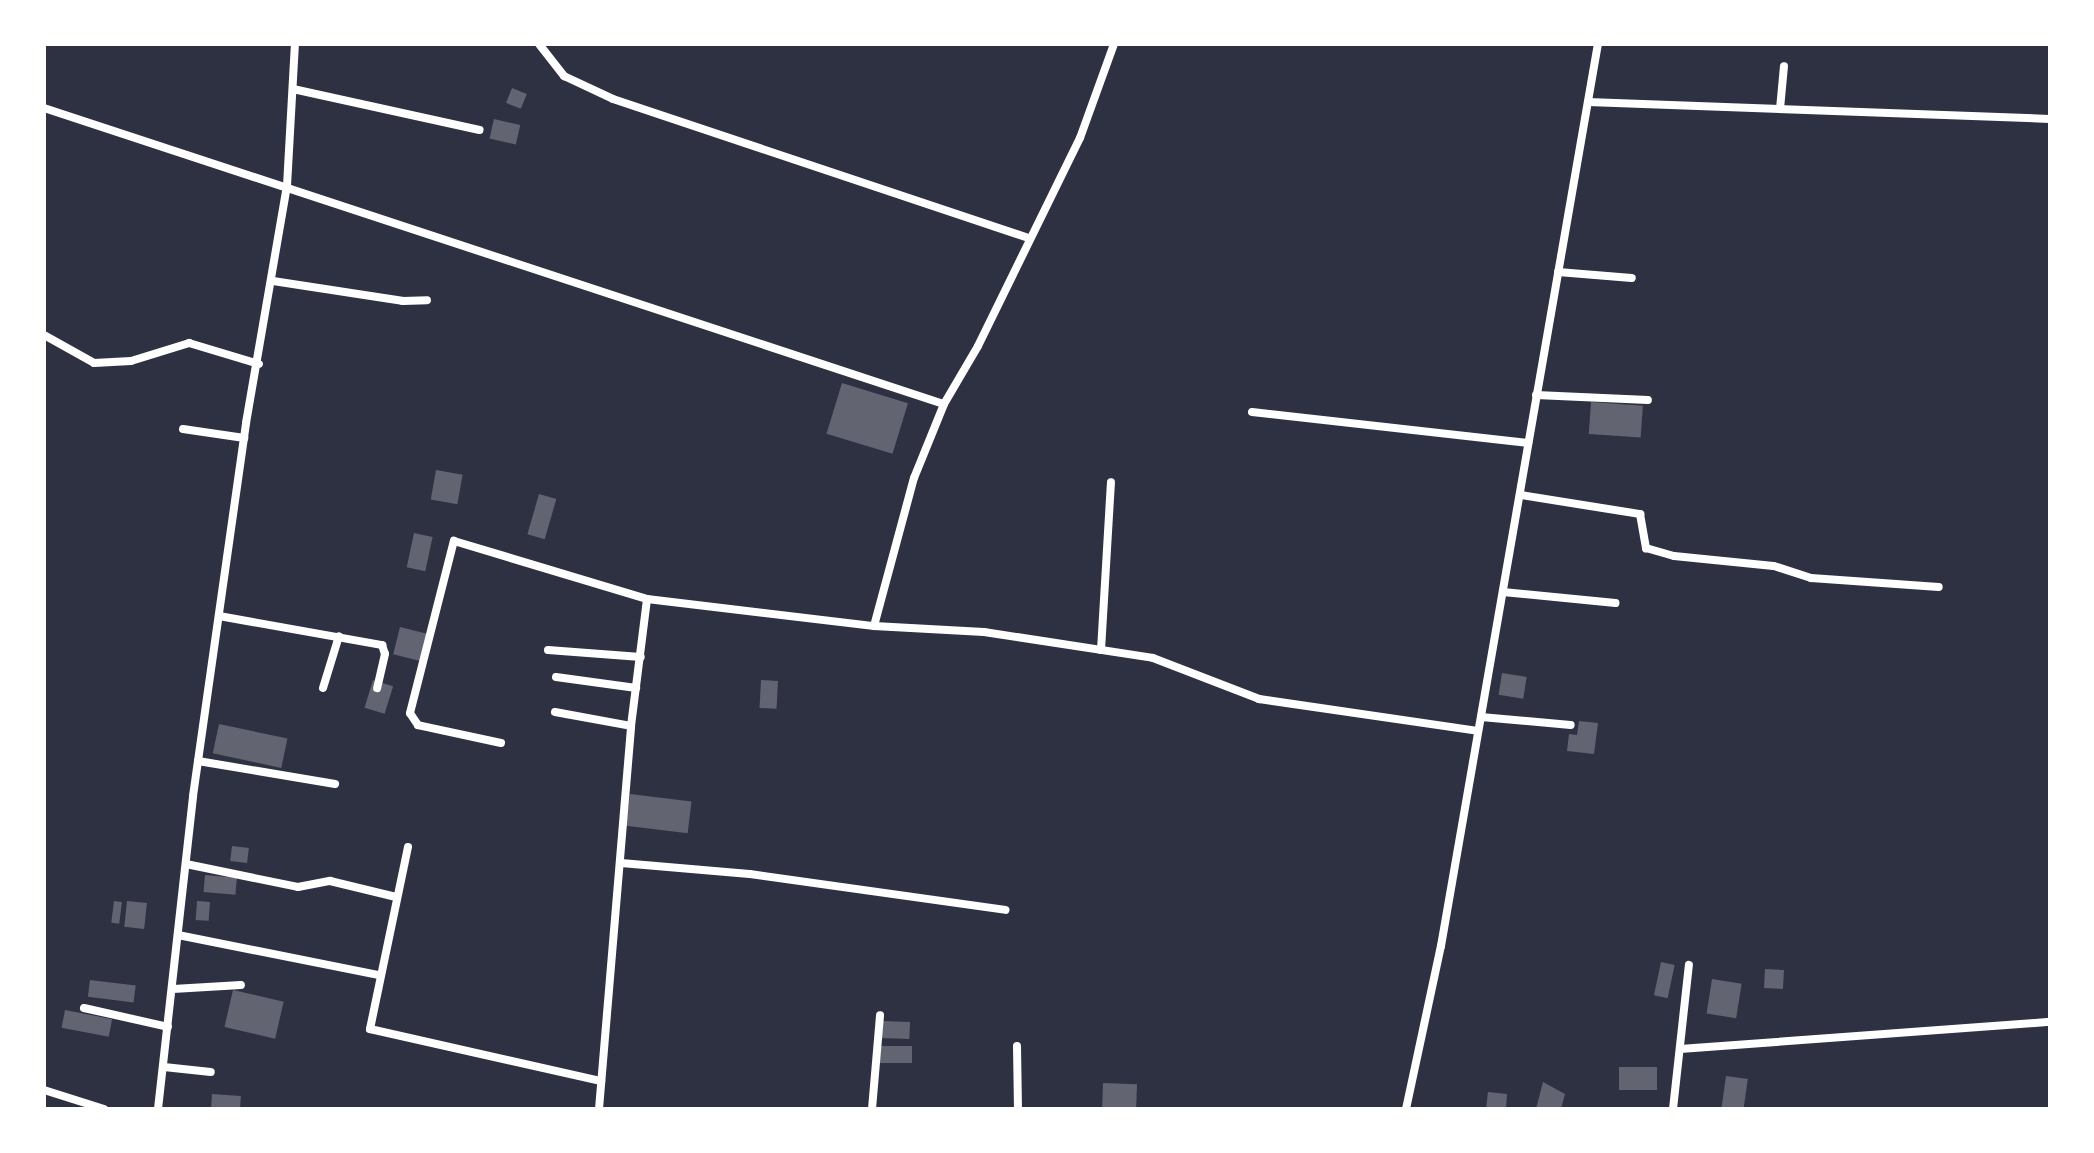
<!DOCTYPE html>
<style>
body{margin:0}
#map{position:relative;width:2094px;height:1153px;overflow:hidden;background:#2d3142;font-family:"Alegreya Sans",sans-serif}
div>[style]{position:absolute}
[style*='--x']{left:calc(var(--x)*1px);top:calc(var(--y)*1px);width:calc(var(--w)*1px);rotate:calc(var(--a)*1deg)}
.building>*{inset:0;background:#626471;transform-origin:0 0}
.minor>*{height:8px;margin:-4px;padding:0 4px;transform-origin:4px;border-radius:4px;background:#fff}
span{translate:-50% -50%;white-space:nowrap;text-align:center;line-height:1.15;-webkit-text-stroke:8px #fff;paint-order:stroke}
.frame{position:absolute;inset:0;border:46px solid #fff;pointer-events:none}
</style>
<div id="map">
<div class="building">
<div style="left:512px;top:88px;width:16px;height:16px;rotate:22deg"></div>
<div style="left:494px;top:119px;width:27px;height:20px;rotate:13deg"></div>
<div style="left:842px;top:383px;width:69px;height:53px;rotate:17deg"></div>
<div style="left:1591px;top:402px;width:52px;height:32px;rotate:4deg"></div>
<div style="left:436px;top:470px;width:27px;height:30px;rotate:10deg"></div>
<div style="left:539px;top:494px;width:18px;height:42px;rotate:16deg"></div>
<div style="left:414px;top:533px;width:19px;height:35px;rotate:12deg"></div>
<div style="left:400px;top:627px;width:33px;height:28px;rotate:14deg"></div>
<div style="left:1502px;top:673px;width:25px;height:22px;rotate:9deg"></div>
<div style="left:373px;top:680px;width:21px;height:29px;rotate:17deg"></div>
<div style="left:761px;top:680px;width:17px;height:28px;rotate:3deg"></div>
<div style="clip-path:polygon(1579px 721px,1598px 723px,1594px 754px,1567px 751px,1569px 734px,1577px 735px)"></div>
<div style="left:219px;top:724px;width:70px;height:30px;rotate:12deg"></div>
<div style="left:630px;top:794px;width:62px;height:32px;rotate:7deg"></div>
<div style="left:232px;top:846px;width:17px;height:15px;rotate:7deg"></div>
<div style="left:205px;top:875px;width:32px;height:17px;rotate:5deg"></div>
<div style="left:114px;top:901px;width:8px;height:22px;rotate:7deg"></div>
<div style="left:127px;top:901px;width:20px;height:26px;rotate:6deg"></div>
<div style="left:197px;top:901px;width:13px;height:19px;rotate:4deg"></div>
<div style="left:1661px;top:962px;width:14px;height:34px;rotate:12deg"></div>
<div style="left:1765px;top:969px;width:19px;height:19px;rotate:3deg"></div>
<div style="left:1712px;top:979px;width:30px;height:35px;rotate:9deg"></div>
<div style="left:90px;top:980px;width:46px;height:17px;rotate:7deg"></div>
<div style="left:233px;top:990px;width:52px;height:38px;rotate:13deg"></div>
<div style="left:65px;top:1010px;width:48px;height:18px;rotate:11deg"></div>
<div style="left:882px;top:1021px;width:28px;height:17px;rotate:2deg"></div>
<div style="left:879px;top:1046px;width:33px;height:17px"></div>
<div style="left:1657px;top:1067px;width:23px;height:38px;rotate:90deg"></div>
<div style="left:1726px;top:1076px;width:22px;height:33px;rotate:8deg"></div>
<div style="clip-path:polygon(1543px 1082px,1565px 1094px,1561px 1109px,1536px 1109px)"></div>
<div style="left:1103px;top:1083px;width:34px;height:26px;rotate:2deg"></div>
<div style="clip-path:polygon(1488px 1092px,1507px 1094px,1506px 1109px,1486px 1109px)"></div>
<div style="left:212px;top:1094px;width:29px;height:15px;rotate:4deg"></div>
</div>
<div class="minor">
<div style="--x:539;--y:44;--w:41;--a:52"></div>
<div style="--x:564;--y:76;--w:54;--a:25.1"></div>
<div style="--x:613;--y:99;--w:439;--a:18.5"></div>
<div style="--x:293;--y:89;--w:191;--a:12.4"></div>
<div style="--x:1588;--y:102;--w:462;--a:2.1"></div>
<div style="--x:44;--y:108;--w:947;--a:18.21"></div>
<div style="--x:1780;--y:109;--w:43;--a:-84.7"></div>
<div style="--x:1558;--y:272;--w:74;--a:4.6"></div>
<div style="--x:273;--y:281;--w:132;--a:8.7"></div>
<div style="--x:403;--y:301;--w:24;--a:-2"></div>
<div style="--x:44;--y:335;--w:57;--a:29.2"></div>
<div style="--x:94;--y:363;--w:37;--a:-3"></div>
<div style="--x:131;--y:361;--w:61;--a:-17.2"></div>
<div style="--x:189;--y:343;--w:73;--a:16.7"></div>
<div style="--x:1536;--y:395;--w:112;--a:2.6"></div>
<div style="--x:1252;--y:412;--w:278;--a:6.4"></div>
<div style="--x:183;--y:429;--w:62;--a:8.4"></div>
<div style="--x:1521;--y:495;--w:121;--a:9.1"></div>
<div style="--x:1640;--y:514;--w:35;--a:80"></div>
<div style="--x:1646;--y:548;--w:29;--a:16"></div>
<div style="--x:1674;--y:556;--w:100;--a:5.7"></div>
<div style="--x:1774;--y:566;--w:39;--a:18"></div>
<div style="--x:1811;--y:578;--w:128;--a:4"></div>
<div style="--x:1503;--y:592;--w:113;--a:5.6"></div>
<div style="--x:219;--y:616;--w:166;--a:10.1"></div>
<div style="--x:382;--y:645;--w:9;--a:72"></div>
<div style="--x:385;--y:654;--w:35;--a:103"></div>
<div style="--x:874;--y:626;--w:153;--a:-74.9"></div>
<div style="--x:914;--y:478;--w:80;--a:-67.9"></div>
<div style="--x:944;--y:404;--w:67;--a:-59.6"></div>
<div style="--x:978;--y:346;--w:232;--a:-63.9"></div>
<div style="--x:1080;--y:138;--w:100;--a:-70.1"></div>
<div style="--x:548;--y:650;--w:93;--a:4.3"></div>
<div style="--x:1101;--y:650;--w:168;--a:-86.6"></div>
<div style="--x:556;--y:677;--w:81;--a:7.8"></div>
<div style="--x:323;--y:688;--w:54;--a:-72.9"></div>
<div style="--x:555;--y:712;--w:77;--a:10.4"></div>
<div style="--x:1481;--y:717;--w:90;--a:5.1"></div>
<div style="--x:501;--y:743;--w:85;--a:-167.8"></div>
<div style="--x:418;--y:725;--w:14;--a:-124"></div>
<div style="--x:410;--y:713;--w:178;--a:-75.7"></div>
<div style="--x:454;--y:541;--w:202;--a:16.7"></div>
<div style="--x:647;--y:599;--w:229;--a:6.8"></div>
<div style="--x:874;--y:626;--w:110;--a:3.1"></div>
<div style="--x:984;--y:632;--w:171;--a:8.7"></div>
<div style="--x:1153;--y:658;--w:114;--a:21.1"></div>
<div style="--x:1259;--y:699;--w:221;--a:8.3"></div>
<div style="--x:198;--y:761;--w:139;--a:9.5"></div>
<div style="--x:408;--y:847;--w:186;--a:101.8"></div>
<div style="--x:370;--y:1029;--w:237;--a:12.7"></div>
<div style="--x:621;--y:863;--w:129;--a:4.9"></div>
<div style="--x:750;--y:874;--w:258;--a:8"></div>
<div style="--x:186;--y:864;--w:114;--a:11.6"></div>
<div style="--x:298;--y:887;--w:33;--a:-11"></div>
<div style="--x:330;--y:881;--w:68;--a:13.6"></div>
<div style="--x:178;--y:935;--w:205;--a:11.3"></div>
<div style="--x:173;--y:989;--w:68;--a:-3.4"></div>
<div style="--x:84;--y:1008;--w:86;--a:12.7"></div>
<div style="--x:1017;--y:1046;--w:63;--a:89.1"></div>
<div style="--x:1680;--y:1049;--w:371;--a:-4.2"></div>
<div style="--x:164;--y:1067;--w:47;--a:6.1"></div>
<div style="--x:44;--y:1090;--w:63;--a:17.6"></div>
<div style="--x:158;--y:1109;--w:315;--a:-83.6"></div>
<div style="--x:193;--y:796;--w:377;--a:-81.9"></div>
<div style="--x:246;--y:423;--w:241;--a:-80.2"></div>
<div style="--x:287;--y:186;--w:142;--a:-86.8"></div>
<div style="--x:599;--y:1109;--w:384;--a:-85.2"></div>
<div style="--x:631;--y:726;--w:128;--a:-82.8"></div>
<div style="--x:872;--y:1109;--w:94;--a:-85.1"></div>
<div style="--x:1406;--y:1109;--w:167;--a:-77.9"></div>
<div style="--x:1441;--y:946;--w:916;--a:-80.13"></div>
<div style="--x:1673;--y:1109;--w:145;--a:-83.7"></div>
</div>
<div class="frame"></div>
</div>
